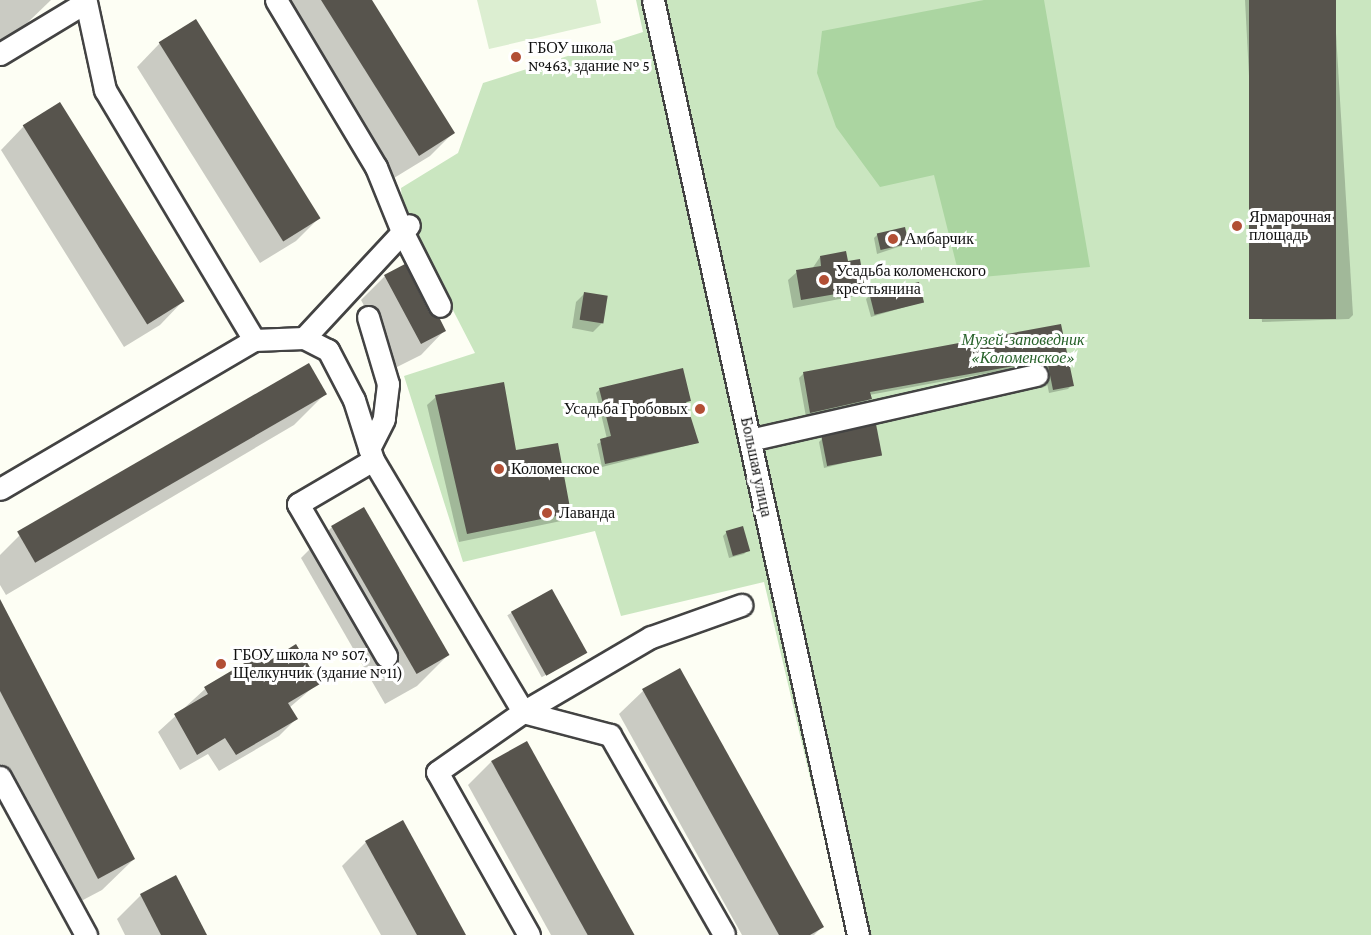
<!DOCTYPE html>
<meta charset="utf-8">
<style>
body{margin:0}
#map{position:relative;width:1371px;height:935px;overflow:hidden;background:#fdfef4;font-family:"Crimson Pro",serif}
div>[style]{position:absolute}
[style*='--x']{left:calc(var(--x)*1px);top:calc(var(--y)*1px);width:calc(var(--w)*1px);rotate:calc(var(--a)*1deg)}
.green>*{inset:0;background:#cae6c0}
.forest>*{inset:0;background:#abd5a1}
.pitch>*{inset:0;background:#dceed1}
.shadow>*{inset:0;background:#0003;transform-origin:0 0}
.building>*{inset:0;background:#57544d;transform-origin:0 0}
.roads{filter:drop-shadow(2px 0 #434343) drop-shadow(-2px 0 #434343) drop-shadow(0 2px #434343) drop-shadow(0 -2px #434343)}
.minor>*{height:21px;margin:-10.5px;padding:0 10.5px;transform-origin:10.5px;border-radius:10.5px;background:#fff}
.dots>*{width:16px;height:16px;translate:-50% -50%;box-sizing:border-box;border:3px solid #fff;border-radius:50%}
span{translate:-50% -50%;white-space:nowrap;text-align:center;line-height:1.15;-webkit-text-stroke:6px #fff;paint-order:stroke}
.poi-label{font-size:16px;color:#101010}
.left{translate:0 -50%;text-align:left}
.right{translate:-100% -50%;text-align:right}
.park-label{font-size:16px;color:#266129;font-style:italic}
.street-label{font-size:16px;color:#101010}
</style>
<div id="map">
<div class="green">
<div style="clip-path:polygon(636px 0,1371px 0,1371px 935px,847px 935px,764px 582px,621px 616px,595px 531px,463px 562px,404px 376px,475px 353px,403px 213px,401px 188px,458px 153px,483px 83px,643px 32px)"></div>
</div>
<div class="forest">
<div style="clip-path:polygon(984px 0,1044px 0,1090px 267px,960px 279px,934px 175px,880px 187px,836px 127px,817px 73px,822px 31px)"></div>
</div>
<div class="pitch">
<div style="clip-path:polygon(477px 0,596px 0,601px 23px,489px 49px)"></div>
</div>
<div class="shadow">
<div style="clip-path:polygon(0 0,51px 0,23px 27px,0 42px)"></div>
<div style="clip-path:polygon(282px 0,370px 0,453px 133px,430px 156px,394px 178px)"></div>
<div style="clip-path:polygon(1245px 0,1334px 0,1353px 315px,1349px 319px,1262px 322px)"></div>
<div style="clip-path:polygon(160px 43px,319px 218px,296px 241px,260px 263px,137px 67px)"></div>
<div style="clip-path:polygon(24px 126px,183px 301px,160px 325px,124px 347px,1px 150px)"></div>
<div style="clip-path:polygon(877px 235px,907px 244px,877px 254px,874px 238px)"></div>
<div style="clip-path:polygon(820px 257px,847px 263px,864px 288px,855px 296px,793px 308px,788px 280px,797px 272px,812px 269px)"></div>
<div style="clip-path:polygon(385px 276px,444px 331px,421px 355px,397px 367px,361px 300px)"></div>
<div style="clip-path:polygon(585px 293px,602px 323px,593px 332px,572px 328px,576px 302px)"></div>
<div style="clip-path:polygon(870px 295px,922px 302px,871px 317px,866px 299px)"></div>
<div style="clip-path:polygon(1060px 326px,1072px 385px,1068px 389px,1049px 393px,1043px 363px,869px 395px,866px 403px,806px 417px,799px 378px,803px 374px)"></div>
<div style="clip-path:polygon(600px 389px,689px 401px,685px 404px,697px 443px,602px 467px,597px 444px,607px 439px,596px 393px)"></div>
<div style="clip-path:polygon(325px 394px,294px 425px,6px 595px,0 585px,0 555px,20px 535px)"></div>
<div style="clip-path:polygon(436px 397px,569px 512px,561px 521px,459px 542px,427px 405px)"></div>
<div style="clip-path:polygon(823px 438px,880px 454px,824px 468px,819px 442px)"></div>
<div style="clip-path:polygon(332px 527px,448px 655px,417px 686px,385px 704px,301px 558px)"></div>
<div style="clip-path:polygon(727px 532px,748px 550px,744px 554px,729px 558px,723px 536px)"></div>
<div style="left:551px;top:591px;width:71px;height:50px;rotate:61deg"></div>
<div style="clip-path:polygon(0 603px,134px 859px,102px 890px,66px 909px,0 782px)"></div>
<div style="clip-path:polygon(263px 666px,318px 683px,289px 708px,296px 719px,279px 736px,219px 771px,208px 754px,180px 770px,158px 732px,205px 689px)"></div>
<div style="clip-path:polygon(680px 670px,822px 927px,814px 935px,742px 935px,619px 714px,643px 691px)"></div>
<div style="clip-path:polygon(492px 761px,632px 935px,551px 935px,468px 785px)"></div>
<div style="clip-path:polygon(366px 842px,465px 935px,381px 935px,342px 866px)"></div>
<div style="clip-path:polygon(141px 895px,205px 935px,125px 935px,117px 919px)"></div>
</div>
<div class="building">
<div style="clip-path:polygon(321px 0,372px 0,455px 133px,419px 156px)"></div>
<div style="left:1249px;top:0;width:87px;height:319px"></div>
<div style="left:196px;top:19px;width:235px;height:44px;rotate:58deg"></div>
<div style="left:60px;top:102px;width:235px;height:44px;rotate:58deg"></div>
<div style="left:905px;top:227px;width:17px;height:29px;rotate:77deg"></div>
<div style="clip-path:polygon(846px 251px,848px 261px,860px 259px,865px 289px,801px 300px,796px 270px,821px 266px,820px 256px)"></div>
<div style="clip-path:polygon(405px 264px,429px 312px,440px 319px,446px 331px,421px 344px,384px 275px)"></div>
<div style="left:919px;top:282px;width:21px;height:51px;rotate:76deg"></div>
<div style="left:584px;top:292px;width:24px;height:28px;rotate:9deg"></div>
<div style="clip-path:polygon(1061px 324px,1074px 386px,1053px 390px,1047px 360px,870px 392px,872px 399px,810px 413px,803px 372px)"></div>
<div style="left:309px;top:363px;width:36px;height:337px;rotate:60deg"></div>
<div style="clip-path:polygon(683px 368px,691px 401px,686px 402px,699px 443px,605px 464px,600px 439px,611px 436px,599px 388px)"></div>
<div style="clip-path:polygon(504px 382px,516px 450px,558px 443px,571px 513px,467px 534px,435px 395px)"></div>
<div style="left:876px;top:424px;width:32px;height:56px;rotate:79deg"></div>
<div style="left:364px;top:507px;width:171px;height:38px;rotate:60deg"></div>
<div style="left:743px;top:526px;width:26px;height:18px;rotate:74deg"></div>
<div style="left:552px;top:589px;width:73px;height:47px;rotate:61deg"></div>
<div style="clip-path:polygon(0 599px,135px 859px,98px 879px,0 691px)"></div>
<div style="clip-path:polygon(296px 644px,320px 684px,288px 703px,298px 719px,236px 755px,225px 738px,197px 755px,174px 714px,208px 694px,204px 687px,258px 655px,264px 664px)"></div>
<div style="clip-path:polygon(680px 668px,824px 927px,810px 935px,779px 935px,642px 689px)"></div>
<div style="left:527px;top:741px;width:222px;height:41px;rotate:61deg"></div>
<div style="clip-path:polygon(403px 820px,466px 935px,417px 935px,365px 841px)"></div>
<div style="clip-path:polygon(176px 875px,207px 935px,161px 935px,140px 894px)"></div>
</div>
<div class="roads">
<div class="minor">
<div style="--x:276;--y:0;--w:195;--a:59.1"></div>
<div style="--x:376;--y:167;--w:67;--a:68"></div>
<div style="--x:401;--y:229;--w:86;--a:63.1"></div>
<div style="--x:653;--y:0;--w:957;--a:77.63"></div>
<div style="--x:0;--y:54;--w:100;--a:-31.2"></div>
<div style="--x:86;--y:2;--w:90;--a:77.8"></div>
<div style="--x:105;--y:90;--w:291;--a:59.2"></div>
<div style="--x:254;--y:340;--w:294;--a:149.6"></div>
<div style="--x:368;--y:317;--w:70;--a:73.4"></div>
<div style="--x:388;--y:384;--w:35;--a:97"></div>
<div style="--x:384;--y:419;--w:33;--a:117"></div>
<div style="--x:304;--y:338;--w:154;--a:-47.1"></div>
<div style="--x:254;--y:340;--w:50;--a:-2.3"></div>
<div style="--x:304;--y:338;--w:27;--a:27"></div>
<div style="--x:328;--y:350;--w:56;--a:62.5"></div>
<div style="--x:354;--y:400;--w:63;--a:72.4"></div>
<div style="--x:373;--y:460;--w:293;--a:59.2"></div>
<div style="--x:523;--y:712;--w:90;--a:14.8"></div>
<div style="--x:610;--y:735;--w:229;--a:60.2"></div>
<div style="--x:750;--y:440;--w:294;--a:-12.8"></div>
<div style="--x:373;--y:460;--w:87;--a:149.6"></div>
<div style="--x:298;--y:504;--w:176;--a:59.9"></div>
<div style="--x:0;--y:777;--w:180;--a:61.4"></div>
<div style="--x:529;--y:935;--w:187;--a:-119.4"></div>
<div style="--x:437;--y:772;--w:105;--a:-34.9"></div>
<div style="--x:523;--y:712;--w:148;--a:-30.4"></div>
<div style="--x:651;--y:637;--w:96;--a:-19.6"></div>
</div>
</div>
<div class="dots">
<div style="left:516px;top:57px;background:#b24f35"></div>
<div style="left:1237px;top:226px;background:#b24f35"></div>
<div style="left:893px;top:239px;background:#b24f35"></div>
<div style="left:824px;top:280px;background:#b24f35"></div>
<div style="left:700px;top:409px;background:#b24f35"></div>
<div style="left:499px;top:469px;background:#b24f35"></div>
<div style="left:547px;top:513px;background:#b24f35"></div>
<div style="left:221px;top:664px;background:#b24f35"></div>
</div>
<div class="poi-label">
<span class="left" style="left:528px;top:57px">ГБОУ школа<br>№463, здание № 5</span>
<span class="left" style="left:1249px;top:226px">Ярмарочная<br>площадь</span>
<span class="left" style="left:905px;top:239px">Амбарчик</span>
<span class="left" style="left:836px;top:280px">Усадьба коломенского<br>крестьянина</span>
<span class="right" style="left:688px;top:409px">Усадьба Гробовых</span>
<span class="left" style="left:511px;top:469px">Коломенское</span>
<span class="left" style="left:559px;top:513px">Лаванда</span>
<span class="left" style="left:233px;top:664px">ГБОУ школа № 507,<br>Щелкунчик (здание №11)</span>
</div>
<div class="park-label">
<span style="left:1023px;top:349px">Музей-заповедник<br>«Коломенское»</span>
</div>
<div class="street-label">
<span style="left:756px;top:467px;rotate:78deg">Большая улица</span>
</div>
</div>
